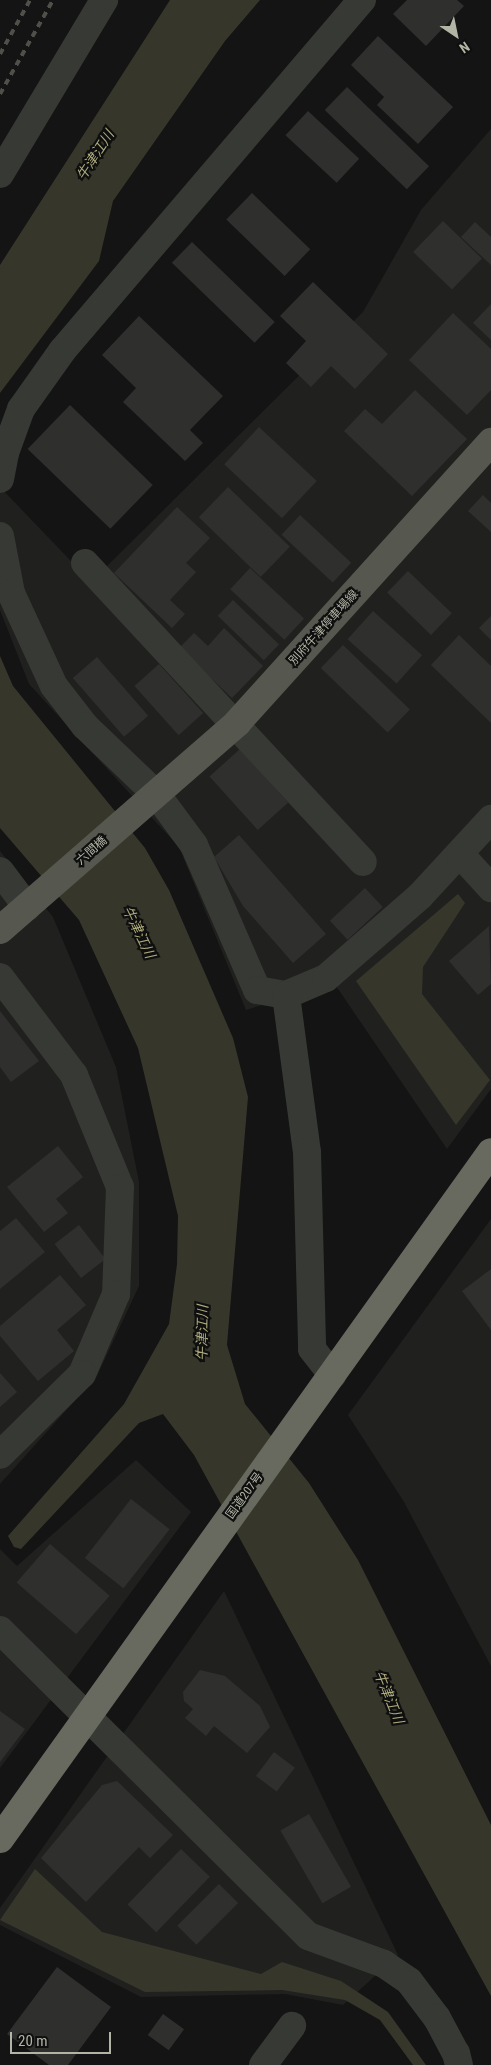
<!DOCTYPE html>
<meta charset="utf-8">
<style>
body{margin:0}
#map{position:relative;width:491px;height:2065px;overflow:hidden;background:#131413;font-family:"Roboto Condensed","Noto Sans JP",sans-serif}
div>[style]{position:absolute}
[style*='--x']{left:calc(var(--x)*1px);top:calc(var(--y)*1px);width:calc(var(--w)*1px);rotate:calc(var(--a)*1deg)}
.built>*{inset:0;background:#20211f}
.water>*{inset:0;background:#37362a}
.building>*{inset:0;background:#2f302e;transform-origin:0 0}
.minor>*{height:28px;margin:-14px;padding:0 14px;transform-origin:14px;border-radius:14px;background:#373934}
.major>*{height:28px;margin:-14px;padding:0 14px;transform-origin:14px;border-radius:14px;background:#565850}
.highway>*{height:28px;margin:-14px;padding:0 14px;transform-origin:14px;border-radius:14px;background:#686a60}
.rail>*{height:4px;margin-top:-2px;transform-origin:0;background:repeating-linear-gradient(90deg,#4e5049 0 6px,transparent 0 11px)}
span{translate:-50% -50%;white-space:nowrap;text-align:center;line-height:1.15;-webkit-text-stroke:4.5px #0e0f0e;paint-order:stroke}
.street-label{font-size:12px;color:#b2b4a5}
.water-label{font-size:14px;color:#aeab7d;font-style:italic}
.north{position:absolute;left:431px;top:10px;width:50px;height:50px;-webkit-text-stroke:4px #0e0f0e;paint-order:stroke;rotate:146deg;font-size:14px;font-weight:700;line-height:20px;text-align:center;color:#b2b4a5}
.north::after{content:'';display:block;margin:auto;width:18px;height:22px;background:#b2b4a5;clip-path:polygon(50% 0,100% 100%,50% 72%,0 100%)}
.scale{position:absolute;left:10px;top:2032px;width:101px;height:22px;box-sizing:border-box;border:2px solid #b2b4a5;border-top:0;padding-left:6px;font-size:15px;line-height:18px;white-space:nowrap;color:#b2b4a5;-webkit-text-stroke:4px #0e0f0e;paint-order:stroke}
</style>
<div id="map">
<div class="built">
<div style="clip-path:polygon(491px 129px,491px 1089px,447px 1149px,334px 983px,246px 1010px,179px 847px,29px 684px,0 610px,0 487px,91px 582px,363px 312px,421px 210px)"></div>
<div style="clip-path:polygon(0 851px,53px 917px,116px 1067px,139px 1182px,139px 1286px,97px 1376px,0 1484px)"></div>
<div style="clip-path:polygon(491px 1219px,491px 1666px,404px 1502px,348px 1415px)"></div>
<div style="clip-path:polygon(136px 1460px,191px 1512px,0 1768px,0 1549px,17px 1566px)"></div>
<div style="clip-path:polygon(224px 1591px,398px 1955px,343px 2005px,285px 1994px,141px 1997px,0 1925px,0 1908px)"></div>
</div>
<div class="water">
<div style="clip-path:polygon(170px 0,260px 0,225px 41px,113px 201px,99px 261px,0 393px,0 265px)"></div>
<div style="clip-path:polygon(0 656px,13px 686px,145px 848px,169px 890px,233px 1038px,248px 1097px,227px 1345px,245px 1404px,309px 1483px,358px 1560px,491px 1825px,491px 1996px,194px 1455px,163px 1414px,139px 1423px,21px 1549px,14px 1547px,8px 1536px,124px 1404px,169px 1324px,177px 1264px,178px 1216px,138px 1048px,79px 920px,0 828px)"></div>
<div style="clip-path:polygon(458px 894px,465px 903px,423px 967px,422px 994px,490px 1080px,456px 1125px,356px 981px)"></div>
<div style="clip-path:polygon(35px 1869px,102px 1932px,261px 1974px,282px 1962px,341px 1981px,388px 2012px,426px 2065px,413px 2065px,380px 2020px,345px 2000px,282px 1990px,145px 1992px,0 1920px)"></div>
</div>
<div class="building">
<div style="clip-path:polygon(407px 0,457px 0,464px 6px,426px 46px,393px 14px)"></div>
<div style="clip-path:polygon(378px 36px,453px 107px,418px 144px,377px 105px,384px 97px,351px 65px)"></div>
<div style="left:347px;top:87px;width:114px;height:32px;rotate:44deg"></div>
<div style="left:308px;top:111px;width:70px;height:33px;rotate:43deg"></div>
<div style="left:252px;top:193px;width:81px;height:37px;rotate:44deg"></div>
<div style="left:443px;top:221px;width:54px;height:43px;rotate:44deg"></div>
<div style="clip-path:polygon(475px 222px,491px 237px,491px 265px,461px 237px)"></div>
<div style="left:192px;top:242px;width:115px;height:29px;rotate:44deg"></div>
<div style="clip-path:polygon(313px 282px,388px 354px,355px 389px,331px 366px,311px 387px,286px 363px,306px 341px,280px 316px)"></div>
<div style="clip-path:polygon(491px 304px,491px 340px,473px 323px)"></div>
<div style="clip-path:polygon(453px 313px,491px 349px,491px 390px,467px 415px,409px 360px)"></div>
<div style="clip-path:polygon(139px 316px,223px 396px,190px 430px,203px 443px,185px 461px,123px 402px,136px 388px,102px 355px)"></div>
<div style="clip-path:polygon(415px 390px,467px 439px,412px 496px,344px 431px,365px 409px,382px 424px)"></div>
<div style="left:70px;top:405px;width:115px;height:61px;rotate:44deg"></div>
<div style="left:259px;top:427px;width:79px;height:51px;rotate:43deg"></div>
<div style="left:228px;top:487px;width:86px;height:42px;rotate:44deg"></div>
<div style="clip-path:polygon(483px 495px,491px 503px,491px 532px,468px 511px)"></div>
<div style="clip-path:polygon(177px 507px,210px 538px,186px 563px,196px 572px,170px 600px,185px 614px,172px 628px,114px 573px)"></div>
<div style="left:300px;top:515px;width:70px;height:27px;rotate:43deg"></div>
<div style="left:250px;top:568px;width:74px;height:29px;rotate:43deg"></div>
<div style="left:408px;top:571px;width:61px;height:30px;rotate:44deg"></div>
<div style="left:233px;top:600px;width:64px;height:22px;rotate:44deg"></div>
<div style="left:373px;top:611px;width:66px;height:38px;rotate:42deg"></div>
<div style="clip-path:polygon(491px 616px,491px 640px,479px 628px)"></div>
<div style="clip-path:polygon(224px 628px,263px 666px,232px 698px,179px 648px,194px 633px,208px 646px)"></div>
<div style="clip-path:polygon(459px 635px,491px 666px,491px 723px,431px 665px)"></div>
<div style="left:343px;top:645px;width:93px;height:32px;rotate:44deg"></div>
<div style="left:97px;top:657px;width:78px;height:32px;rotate:49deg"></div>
<div style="left:159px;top:664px;width:66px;height:33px;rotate:48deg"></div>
<div style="left:240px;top:749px;width:72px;height:41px;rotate:48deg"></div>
<div style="clip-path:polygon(239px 835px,326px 934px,293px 963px,243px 906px,214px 857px)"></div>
<div style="left:365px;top:888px;width:26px;height:48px;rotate:47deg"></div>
<div style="clip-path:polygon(489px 926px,491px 984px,478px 995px,449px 961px)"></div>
<div style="clip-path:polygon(0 1011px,39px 1061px,11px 1082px,0 1067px)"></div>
<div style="clip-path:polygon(58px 1146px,83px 1177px,56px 1199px,68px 1213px,44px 1232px,7px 1187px)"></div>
<div style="clip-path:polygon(16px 1218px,45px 1252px,0 1289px,0 1231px)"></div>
<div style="left:79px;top:1225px;width:43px;height:31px;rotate:52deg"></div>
<div style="clip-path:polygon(491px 1269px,491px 1330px,462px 1291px)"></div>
<div style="clip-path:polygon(60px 1275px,86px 1305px,57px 1330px,74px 1351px,38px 1381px,0 1336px,0 1326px)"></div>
<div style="clip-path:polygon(0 1373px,17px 1392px,0 1407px)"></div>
<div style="left:131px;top:1499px;width:49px;height:75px;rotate:38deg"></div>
<div style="left:50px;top:1544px;width:79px;height:51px;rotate:41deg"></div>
<div style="clip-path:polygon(200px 1670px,225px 1676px,260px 1706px,270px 1727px,247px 1753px,214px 1726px,206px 1736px,185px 1718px,193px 1709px,184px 1701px,183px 1692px)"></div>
<div style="clip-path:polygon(0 1711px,25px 1729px,0 1762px)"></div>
<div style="left:274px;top:1752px;width:26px;height:30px;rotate:37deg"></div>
<div style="clip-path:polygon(117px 1781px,173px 1835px,150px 1858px,139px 1847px,86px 1902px,41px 1858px,102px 1785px)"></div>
<div style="left:309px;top:1814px;width:84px;height:33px;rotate:60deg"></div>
<div style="left:181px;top:1849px;width:40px;height:77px;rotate:44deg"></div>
<div style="left:219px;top:1884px;width:27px;height:59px;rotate:45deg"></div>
<div style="clip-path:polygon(57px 1967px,111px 2007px,68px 2065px,49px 2065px,7px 2034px)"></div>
<div style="left:163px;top:2014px;width:26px;height:26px;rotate:36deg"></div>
</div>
<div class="minor">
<div style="--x:0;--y:174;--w:203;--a:-59.1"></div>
<div style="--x:0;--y:479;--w:26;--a:-79"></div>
<div style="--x:5;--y:453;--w:47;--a:-70"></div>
<div style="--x:21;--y:409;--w:71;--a:-54.7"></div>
<div style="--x:62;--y:351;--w:462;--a:-49.5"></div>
<div style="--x:0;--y:536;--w:58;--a:79.1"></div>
<div style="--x:11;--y:593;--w:102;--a:65.2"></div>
<div style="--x:54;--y:686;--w:51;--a:52.2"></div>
<div style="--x:85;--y:726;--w:100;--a:43.8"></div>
<div style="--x:157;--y:795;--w:62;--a:53.5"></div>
<div style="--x:194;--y:845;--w:158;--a:66.5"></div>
<div style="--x:257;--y:990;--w:29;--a:10"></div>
<div style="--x:286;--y:995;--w:43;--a:-23"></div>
<div style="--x:326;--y:978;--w:125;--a:-41.1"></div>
<div style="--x:420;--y:896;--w:105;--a:-47.3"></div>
<div style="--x:85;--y:563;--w:408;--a:47.1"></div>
<div style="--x:461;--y:855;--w:45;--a:47.7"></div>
<div style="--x:0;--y:871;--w:45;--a:53.1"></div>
<div style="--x:0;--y:977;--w:123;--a:52.9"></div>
<div style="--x:74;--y:1075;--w:121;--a:67.7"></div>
<div style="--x:120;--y:1187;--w:107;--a:92.1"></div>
<div style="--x:116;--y:1294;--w:87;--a:113"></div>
<div style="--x:82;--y:1374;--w:115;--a:135.4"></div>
<div style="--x:286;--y:995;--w:158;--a:82.4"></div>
<div style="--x:307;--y:1152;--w:197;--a:88.5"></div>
<div style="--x:312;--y:1349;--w:33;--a:52"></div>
<div style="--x:0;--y:1630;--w:434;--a:44.8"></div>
<div style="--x:308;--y:1936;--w:81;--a:20.2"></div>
<div style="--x:384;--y:1964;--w:30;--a:34"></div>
<div style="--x:409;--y:1981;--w:46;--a:52.9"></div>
<div style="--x:437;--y:2018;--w:40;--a:62"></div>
<div style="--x:456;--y:2053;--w:12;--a:76"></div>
<div style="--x:263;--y:2065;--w:49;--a:-53.4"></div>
</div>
<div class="major">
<div style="--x:0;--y:930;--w:315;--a:-41.1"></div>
<div style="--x:237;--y:723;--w:379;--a:-47.9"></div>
</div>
<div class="highway">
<div style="--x:0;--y:1839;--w:844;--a:-54.45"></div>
</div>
<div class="rail">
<div style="--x:0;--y:54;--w:62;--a:-60.9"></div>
<div style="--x:0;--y:94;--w:108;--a:-60.6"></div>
</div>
<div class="street-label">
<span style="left:324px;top:628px;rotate:-48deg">別府牛津停車場線</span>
<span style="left:92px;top:851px;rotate:-41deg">六間橋</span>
<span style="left:245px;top:1496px;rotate:-54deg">国道207号</span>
</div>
<div class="water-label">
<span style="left:95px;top:155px;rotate:-57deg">牛津江川</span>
<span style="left:139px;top:932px;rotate:64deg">牛津江川</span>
<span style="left:202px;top:1333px;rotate:-89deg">牛津江川</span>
<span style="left:389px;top:1697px;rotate:68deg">牛津江川</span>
</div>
<div class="north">N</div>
<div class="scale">20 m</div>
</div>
